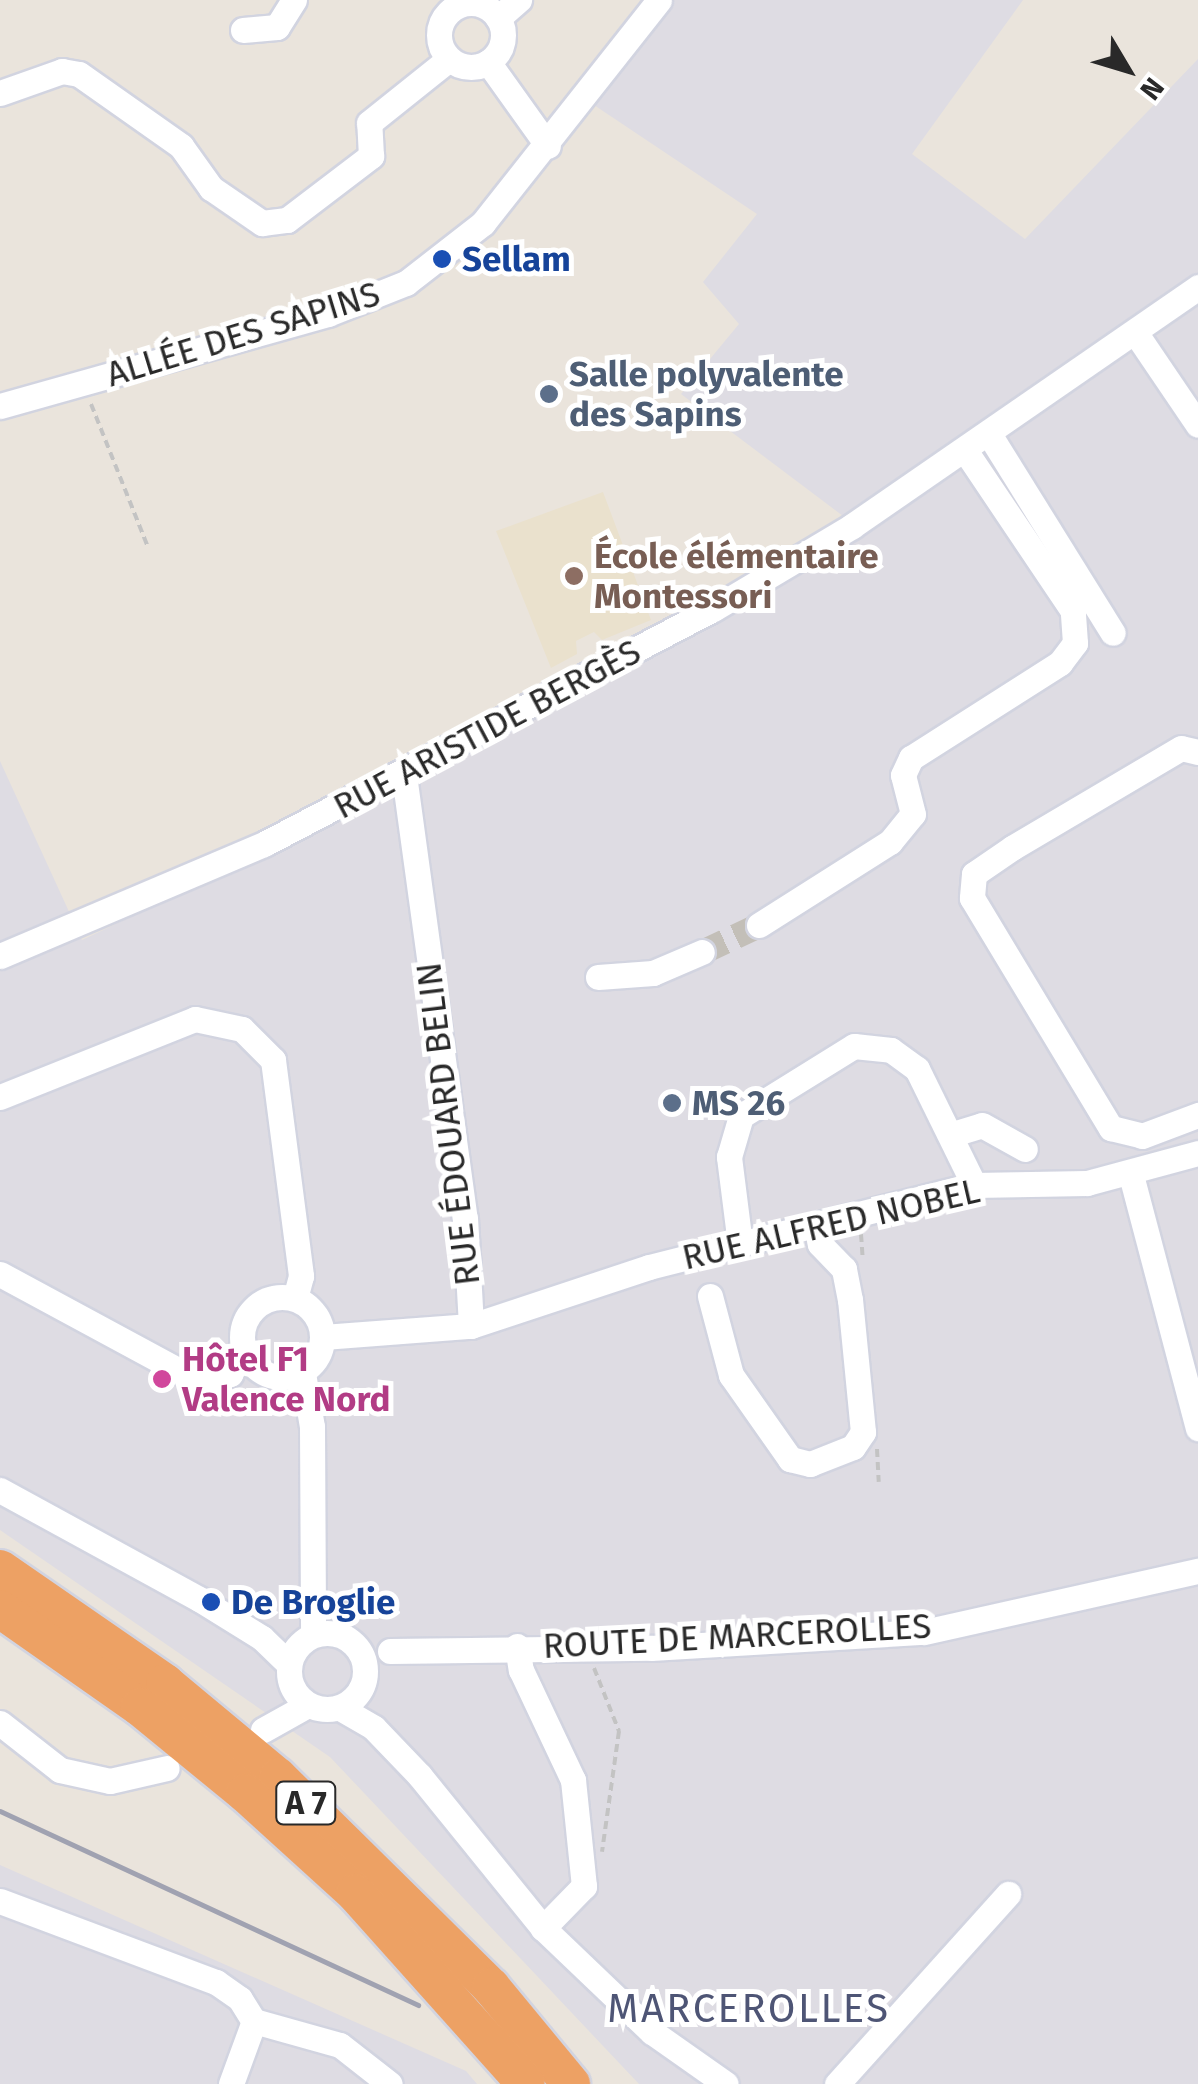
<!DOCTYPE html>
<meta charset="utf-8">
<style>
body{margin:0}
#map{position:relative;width:1198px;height:2084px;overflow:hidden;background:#eae4dc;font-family:"Fira Sans",sans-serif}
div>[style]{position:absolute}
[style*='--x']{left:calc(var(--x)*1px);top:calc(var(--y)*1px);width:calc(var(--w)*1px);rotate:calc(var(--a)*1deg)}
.industrial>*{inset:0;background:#dedce3}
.education>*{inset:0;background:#eae1cd}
.minor-tunnel>*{height:25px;margin-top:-12.5px;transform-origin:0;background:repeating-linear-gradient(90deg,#c3bfb8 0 25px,transparent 0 37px)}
.path>*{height:4px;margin-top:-2px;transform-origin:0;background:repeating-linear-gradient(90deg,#c3c3c3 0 8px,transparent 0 13px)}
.roads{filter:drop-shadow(2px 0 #d2d4e0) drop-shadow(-2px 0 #d2d4e0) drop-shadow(0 2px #d2d4e0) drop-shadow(0 -2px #d2d4e0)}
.minor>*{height:25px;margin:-12.5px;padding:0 12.5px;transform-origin:12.5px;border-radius:12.5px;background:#fff}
.minor>.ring{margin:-12.5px;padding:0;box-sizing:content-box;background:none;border:25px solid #fff;border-radius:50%}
.highway>*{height:38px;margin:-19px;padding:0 19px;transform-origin:19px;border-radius:19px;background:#eda164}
.rail>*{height:5px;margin:-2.5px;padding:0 2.5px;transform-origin:2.5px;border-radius:2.5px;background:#a0a2b1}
.dots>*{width:28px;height:28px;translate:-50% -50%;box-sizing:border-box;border:5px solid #fff;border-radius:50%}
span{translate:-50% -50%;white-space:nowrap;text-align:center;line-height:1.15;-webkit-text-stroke:10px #fff;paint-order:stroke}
.shield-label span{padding:2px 8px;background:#fff;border:2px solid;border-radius:8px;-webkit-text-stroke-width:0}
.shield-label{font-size:32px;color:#292929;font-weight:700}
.transit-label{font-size:35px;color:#164399;font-weight:700}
.left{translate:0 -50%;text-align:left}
.street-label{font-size:35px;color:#292929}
.service-label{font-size:35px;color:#4e5e75;font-weight:700}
.education-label{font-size:35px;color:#785e54;font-weight:700}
.hotel-label{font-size:35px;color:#b23c85;font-weight:700}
.quarter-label{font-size:40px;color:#4e5575;letter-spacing:2.5px}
.north{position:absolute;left:1078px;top:20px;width:100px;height:100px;-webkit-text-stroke:8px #fff;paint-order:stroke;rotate:128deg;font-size:28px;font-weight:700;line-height:40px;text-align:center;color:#292929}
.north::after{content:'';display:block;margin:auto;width:35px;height:45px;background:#292929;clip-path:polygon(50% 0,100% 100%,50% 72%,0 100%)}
</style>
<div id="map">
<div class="industrial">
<div style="clip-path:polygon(673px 0,1023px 0,912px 154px,1025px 239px,1198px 59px,1198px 2084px,639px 2084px,330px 1757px,0 1530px,0 761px,82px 940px,351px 813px,847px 519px,681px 394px,739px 324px,703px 282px,757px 214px,594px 105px)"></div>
<div style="clip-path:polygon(0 1865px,466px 2071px,477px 2084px,0 2084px)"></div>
</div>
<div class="education">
<div style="clip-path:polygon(603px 492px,651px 620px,602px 640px,594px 632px,576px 641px,577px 654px,551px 668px,496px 531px)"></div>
</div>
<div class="minor-tunnel">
<div style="--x:702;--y:952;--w:63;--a:-25.3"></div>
</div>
<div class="path">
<div style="--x:91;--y:404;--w:152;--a:68.3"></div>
<div style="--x:861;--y:1234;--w:26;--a:86"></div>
<div style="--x:877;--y:1449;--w:33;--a:87"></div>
<div style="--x:594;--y:1668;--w:68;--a:68.4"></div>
<div style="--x:619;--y:1731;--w:122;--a:98"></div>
</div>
<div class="roads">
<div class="minor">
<div class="ring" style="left:439px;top:3px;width:39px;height:39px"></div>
<div style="--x:498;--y:18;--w:28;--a:-41"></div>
<div style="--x:243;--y:30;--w:34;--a:-5"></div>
<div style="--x:277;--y:27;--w:32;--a:-58"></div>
<div style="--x:488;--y:62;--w:103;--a:54.5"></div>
<div style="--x:0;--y:93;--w:66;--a:-19.5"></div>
<div style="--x:62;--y:71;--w:17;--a:10"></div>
<div style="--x:79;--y:74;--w:125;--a:35.2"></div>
<div style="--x:181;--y:146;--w:52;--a:54.5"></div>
<div style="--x:211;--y:188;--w:62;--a:34.5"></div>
<div style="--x:262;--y:223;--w:25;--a:-7"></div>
<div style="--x:287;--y:220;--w:106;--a:-37.3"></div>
<div style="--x:371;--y:156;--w:33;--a:-93"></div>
<div style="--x:369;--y:123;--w:102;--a:-38.7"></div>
<div style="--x:1135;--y:332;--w:112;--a:55.9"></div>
<div style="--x:0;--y:406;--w:341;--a:-15.7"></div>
<div style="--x:328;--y:314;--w:84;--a:-21.7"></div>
<div style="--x:406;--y:283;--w:98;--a:-37.9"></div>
<div style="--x:483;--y:223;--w:284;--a:-51.7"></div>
<div style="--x:989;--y:434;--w:234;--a:58.1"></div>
<div style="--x:1198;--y:752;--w:17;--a:-167"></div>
<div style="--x:1181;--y:748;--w:196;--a:149.4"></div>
<div style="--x:1012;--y:848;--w:46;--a:145.6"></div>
<div style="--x:974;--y:874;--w:24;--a:95"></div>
<div style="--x:972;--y:898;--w:269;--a:58.9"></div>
<div style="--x:1111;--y:1128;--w:32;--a:14"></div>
<div style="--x:1142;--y:1136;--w:60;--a:-20.6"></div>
<div style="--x:404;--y:775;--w:447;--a:82.2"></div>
<div style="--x:465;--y:1218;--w:108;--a:86.8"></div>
<div style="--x:759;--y:925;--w:155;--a:-32.4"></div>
<div style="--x:890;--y:842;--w:36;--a:-51"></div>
<div style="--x:913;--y:814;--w:40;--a:-104.4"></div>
<div style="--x:903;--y:775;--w:19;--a:-65"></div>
<div style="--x:911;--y:758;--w:177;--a:-32.5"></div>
<div style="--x:1060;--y:663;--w:25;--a:-53"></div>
<div style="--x:1075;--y:643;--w:32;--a:-94"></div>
<div style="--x:1073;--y:611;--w:194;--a:-123.9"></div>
<div style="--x:0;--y:956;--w:287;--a:-23"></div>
<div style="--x:264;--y:844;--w:507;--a:-27.63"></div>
<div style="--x:713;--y:609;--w:162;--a:-30.8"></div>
<div style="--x:852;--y:526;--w:421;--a:-34.6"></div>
<div style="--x:598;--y:977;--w:55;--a:-4.2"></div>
<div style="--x:653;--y:973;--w:53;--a:-23.2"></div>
<div style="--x:0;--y:1097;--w:210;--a:-21.8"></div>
<div style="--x:195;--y:1019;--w:48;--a:12"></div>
<div style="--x:242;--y:1029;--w:44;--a:45"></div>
<div style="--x:273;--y:1060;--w:218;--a:82.6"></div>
<div style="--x:301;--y:1276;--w:23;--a:105"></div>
<div style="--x:953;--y:1134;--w:30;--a:-17"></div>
<div style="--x:982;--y:1125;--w:49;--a:29.2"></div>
<div style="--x:1131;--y:1175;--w:262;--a:75.2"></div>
<div style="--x:740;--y:1244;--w:88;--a:-97.2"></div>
<div style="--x:729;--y:1157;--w:43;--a:-73.7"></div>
<div style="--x:741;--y:1116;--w:133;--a:-31.8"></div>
<div style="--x:854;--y:1046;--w:37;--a:6"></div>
<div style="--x:891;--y:1050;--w:32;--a:36"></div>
<div style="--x:917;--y:1069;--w:129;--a:63.8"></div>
<div style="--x:0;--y:1274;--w:223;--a:28.4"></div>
<div style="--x:196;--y:1380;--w:35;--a:-10"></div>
<div style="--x:230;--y:1374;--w:27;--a:-62"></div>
<div style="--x:710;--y:1296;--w:82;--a:75.1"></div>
<div style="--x:731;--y:1375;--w:103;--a:54.9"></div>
<div style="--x:790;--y:1459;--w:21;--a:14"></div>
<div style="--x:810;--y:1464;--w:46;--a:-21.6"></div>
<div style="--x:853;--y:1447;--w:18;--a:-56"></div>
<div style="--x:863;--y:1432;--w:133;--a:-95.6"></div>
<div style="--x:850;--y:1300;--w:32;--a:-101"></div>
<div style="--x:844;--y:1269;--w:35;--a:-134"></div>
<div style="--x:820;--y:1244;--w:19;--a:-102"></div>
<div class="ring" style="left:242px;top:1297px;width:55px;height:55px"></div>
<div style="--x:323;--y:1337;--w:148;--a:-4.3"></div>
<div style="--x:471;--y:1326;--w:188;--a:-18.3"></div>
<div style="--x:649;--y:1267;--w:335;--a:-14.2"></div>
<div style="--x:974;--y:1185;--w:113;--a:-1"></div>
<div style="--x:1087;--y:1183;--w:115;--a:-15.1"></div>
<div style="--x:303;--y:1373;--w:55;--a:80.5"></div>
<div style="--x:312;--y:1427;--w:207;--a:89.7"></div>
<div style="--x:0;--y:1490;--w:227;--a:28.7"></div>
<div style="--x:199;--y:1599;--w:74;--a:31.8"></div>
<div style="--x:262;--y:1638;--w:37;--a:44"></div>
<div class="ring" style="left:289px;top:1633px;width:51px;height:51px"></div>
<div style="--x:517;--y:1646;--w:24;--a:81"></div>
<div style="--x:521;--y:1670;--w:122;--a:64.7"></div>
<div style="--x:573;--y:1780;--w:107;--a:84.1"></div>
<div style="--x:584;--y:1886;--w:59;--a:134.3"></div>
<div style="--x:390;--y:1651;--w:261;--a:-0.7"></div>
<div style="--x:651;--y:1648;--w:273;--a:-3.4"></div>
<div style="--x:924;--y:1632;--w:281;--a:-12.6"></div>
<div style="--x:340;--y:1708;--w:39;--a:30"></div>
<div style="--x:374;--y:1728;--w:66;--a:46.2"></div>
<div style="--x:420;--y:1776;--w:196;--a:51"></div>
<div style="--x:543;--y:1928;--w:151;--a:43.7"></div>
<div style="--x:652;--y:2032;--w:90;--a:35.1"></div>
<div style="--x:0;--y:1723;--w:76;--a:38.1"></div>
<div style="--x:60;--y:1770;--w:51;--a:12.4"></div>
<div style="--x:110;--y:1781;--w:58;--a:-12.8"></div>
<div style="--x:263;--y:1730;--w:51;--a:-29.1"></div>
<div style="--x:0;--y:1901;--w:231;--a:20.6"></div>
<div style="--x:216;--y:1982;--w:29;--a:35"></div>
<div style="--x:240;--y:1999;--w:26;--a:58"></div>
<div style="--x:254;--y:2021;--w:67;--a:110.1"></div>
<div style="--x:254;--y:2021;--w:89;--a:15.6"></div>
<div style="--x:340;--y:2045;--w:63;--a:38"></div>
<div style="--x:837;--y:2084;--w:256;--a:-48"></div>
</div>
<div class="highway">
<div style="--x:0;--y:1569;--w:201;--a:34.6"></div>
<div style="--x:165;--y:1683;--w:147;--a:39.8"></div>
<div style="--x:278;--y:1777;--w:299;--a:44.6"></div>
<div style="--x:491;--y:1987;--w:126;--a:50.5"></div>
<div style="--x:0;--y:1609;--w:171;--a:35"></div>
<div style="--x:140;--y:1707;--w:136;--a:39.3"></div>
<div style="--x:245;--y:1793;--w:149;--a:42.3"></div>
<div style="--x:355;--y:1893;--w:256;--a:48.2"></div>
</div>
</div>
<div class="rail">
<div style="--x:0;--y:1811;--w:461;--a:24.9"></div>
</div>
<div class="dots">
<div style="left:442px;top:259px;background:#1a4fb4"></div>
<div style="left:549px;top:394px;background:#5c6f8a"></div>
<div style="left:574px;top:576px;background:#8d6e63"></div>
<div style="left:672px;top:1103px;background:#5c6f8a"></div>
<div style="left:162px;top:1379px;background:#d1479c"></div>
<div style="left:211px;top:1602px;background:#1a4fb4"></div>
</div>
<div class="shield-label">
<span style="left:306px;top:1803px">A 7</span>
</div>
<div class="transit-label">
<span class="left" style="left:462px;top:259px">Sellam</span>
<span class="left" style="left:231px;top:1602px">De Broglie</span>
</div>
<div class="street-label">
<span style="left:243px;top:334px;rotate:-17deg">ALLÉE DES SAPINS</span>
<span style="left:487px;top:729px;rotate:-28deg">RUE ARISTIDE BERGÈS</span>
<span style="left:448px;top:1124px;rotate:-97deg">RUE ÉDOUARD BELIN</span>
<span style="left:831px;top:1224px;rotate:-13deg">RUE ALFRED NOBEL</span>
<span style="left:737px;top:1636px;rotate:-3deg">ROUTE DE MARCEROLLES</span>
</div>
<div class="service-label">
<span class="left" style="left:569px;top:394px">Salle polyvalente<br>des Sapins</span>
<span class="left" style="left:692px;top:1103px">MS 26</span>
</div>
<div class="education-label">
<span class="left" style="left:594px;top:576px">École élémentaire<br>Montessori</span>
</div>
<div class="hotel-label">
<span class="left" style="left:182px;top:1379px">Hôtel F1<br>Valence Nord</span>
</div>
<div class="quarter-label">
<span style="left:749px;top:2009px">MARCEROLLES</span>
</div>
<div class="north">N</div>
</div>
